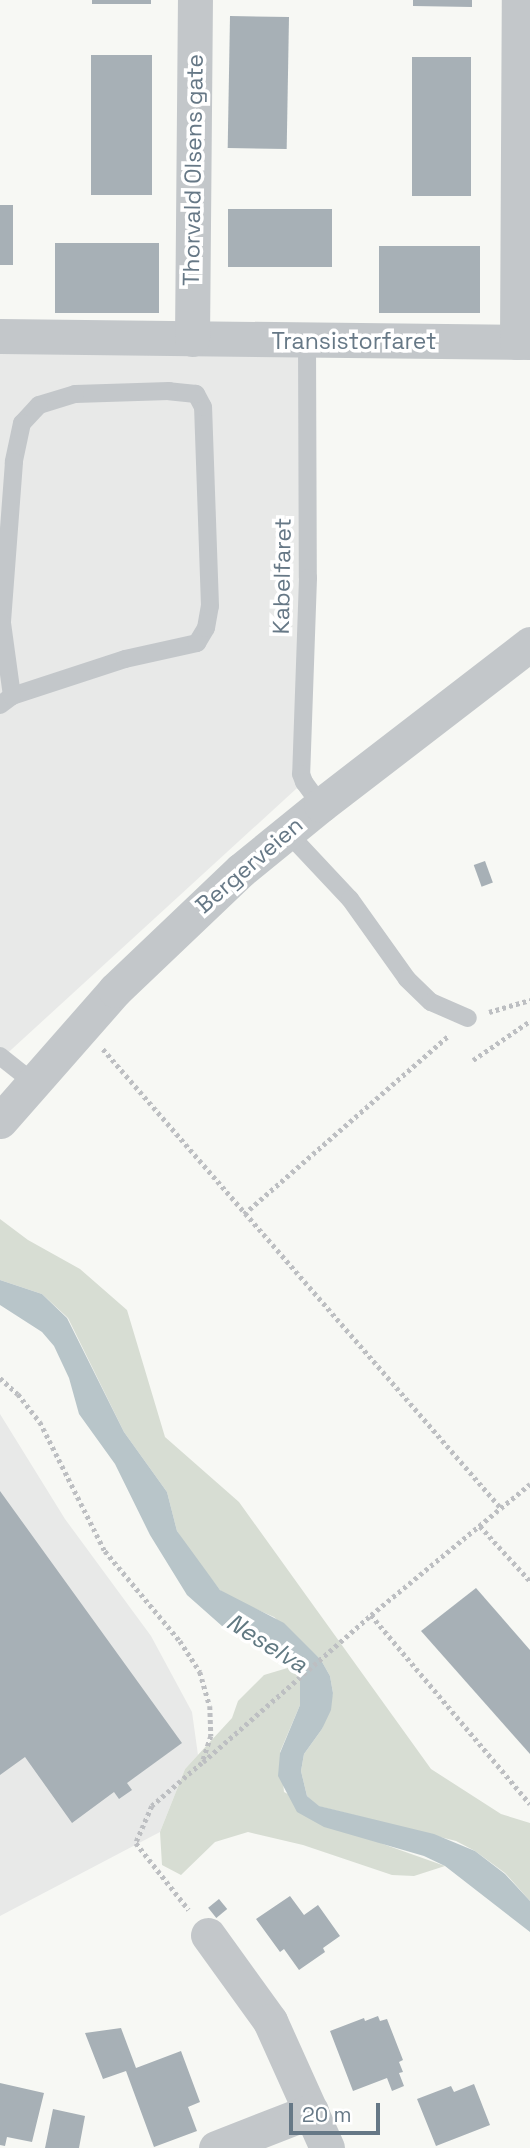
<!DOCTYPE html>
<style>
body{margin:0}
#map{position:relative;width:530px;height:2148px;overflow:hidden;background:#f7f8f4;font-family:"Space Grotesk",sans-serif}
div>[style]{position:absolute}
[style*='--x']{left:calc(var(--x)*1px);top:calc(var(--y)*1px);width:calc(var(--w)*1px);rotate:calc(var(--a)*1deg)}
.built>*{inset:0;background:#e8e9e8}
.green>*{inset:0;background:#d7ddd3}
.water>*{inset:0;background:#b8c5c9}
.building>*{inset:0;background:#a7b0b6;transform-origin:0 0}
.path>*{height:4.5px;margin-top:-2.25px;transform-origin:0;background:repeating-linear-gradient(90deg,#bdbfc2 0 3.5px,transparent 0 7px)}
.lane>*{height:18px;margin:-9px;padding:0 9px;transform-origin:9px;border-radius:9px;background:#c3c7ca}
.street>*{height:35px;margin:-17.5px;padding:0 17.5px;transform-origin:17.5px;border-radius:17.5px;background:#c3c7ca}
span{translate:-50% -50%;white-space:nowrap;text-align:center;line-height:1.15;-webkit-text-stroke:7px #fff;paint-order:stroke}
.street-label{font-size:23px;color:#667886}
.water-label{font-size:24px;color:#617982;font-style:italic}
.scale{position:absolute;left:289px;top:2103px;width:91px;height:32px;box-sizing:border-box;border:4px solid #667886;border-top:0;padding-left:9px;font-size:21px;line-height:24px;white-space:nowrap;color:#667886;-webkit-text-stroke:5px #fff;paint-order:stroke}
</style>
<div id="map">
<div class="built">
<div style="clip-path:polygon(0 322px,304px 330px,308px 778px,0 1060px)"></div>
<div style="clip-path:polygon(0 1414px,65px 1519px,151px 1636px,192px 1712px,198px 1755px,185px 1769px,160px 1832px,0 1916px)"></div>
</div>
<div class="green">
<div style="clip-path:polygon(0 1219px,28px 1240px,80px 1269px,127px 1310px,165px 1437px,239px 1502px,431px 1769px,501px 1814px,530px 1823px,530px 1901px,505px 1873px,475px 1851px,456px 1841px,318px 1806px,307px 1796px,301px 1771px,304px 1754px,322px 1729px,333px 1693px,330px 1676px,321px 1660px,274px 1617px,230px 1598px,220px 1590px,188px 1549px,177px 1531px,167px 1492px,124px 1432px,68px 1318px,42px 1294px,0 1280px)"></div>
<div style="clip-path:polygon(294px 1666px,300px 1674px,300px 1705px,280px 1752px,284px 1792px,383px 1844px,445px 1866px,414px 1876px,392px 1875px,303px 1845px,248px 1832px,215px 1842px,181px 1875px,162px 1865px,160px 1832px,185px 1769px,232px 1718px,238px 1701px,264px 1675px)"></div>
</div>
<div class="water">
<div style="clip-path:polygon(0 1280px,42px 1294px,67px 1318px,124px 1432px,167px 1492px,177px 1531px,220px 1590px,284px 1623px,321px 1660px,330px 1676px,333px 1693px,331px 1710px,322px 1729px,304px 1754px,301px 1771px,307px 1796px,319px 1806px,434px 1834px,475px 1851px,505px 1874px,530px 1901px,530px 1932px,445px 1866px,424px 1856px,324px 1827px,297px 1812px,278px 1776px,280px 1753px,300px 1705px,300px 1674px,294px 1666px,278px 1656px,222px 1626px,187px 1595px,150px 1535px,115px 1464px,79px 1414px,69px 1378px,54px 1346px,42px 1332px,0 1305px)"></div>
</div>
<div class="building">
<div style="left:92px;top:0;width:59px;height:4px"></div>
<div style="clip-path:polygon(413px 0,472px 0,472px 7px,413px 6px)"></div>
<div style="left:230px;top:16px;width:59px;height:132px;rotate:1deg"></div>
<div style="left:91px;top:55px;width:61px;height:140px"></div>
<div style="left:412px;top:57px;width:59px;height:139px"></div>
<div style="left:0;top:205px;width:13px;height:60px"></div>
<div style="left:228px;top:209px;width:104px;height:58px"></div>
<div style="left:55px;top:243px;width:104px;height:70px"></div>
<div style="left:379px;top:246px;width:101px;height:67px"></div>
<div style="left:485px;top:861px;width:23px;height:12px;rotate:70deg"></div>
<div style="clip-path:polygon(0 1491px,182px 1743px,127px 1783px,132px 1790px,119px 1799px,114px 1792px,72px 1823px,25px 1757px,0 1775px)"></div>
<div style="clip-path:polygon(476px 1588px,530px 1650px,530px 1754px,421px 1631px)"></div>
<div style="clip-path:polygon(290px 1896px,304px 1915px,318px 1905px,340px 1936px,323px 1948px,325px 1952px,299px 1970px,284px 1949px,280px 1952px,256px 1919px)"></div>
<div style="left:219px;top:1899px;width:13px;height:14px;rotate:51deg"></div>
<div style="clip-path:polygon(378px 2016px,380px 2021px,387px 2019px,403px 2060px,399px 2062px,403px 2072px,399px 2073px,404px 2086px,392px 2091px,387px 2078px,353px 2091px,330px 2031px,364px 2018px,365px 2021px)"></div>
<div style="clip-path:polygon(121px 2028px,136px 2068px,181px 2051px,200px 2102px,188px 2107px,197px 2131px,154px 2147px,126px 2071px,103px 2079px,85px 2033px)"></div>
<div style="clip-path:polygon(0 2083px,44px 2093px,32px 2142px,7px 2137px,5px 2146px,0 2145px)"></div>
<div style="clip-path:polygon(474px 2084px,490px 2125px,436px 2146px,417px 2099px,451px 2086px,454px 2092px)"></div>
<div style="clip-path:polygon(53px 2109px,85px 2116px,79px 2148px,45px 2148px)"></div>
</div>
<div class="path">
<div style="--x:489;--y:1012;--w:43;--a:-16.3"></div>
<div style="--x:103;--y:1049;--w:608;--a:49.07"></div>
<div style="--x:473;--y:1060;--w:69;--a:-34.4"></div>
<div style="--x:244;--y:1214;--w:272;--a:-41.1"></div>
<div style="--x:0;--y:1378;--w:24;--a:42"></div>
<div style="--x:18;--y:1394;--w:36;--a:52"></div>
<div style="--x:40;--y:1422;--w:144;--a:63.3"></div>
<div style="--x:105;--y:1551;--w:117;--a:50.2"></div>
<div style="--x:180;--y:1641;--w:37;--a:57"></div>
<div style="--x:200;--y:1672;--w:35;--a:74"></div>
<div style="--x:210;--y:1706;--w:30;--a:88"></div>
<div style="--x:211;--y:1736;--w:28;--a:108"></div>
<div style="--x:202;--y:1763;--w:66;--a:139.3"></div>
<div style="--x:152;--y:1806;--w:40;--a:113.4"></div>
<div style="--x:136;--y:1843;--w:85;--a:51.7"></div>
<div style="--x:480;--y:1526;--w:74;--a:47.7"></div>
<div style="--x:371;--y:1615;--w:247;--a:49.9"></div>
<div style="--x:203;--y:1762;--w:223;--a:-41.2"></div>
<div style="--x:371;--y:1615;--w:206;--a:-39.5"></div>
</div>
<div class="lane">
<div style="--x:307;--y:341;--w:237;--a:89.8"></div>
<div style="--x:308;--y:578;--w:196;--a:92"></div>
<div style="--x:301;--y:774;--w:9;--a:69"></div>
<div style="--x:304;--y:782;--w:29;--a:54"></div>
<div style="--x:0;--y:705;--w:15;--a:-37"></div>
<div style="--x:12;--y:696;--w:119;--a:-18.1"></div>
<div style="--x:125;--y:659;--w:74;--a:-12.5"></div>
<div style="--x:197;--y:643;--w:17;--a:-59"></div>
<div style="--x:206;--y:628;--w:22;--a:-80"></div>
<div style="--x:210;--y:606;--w:199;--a:-92"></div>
<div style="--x:203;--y:407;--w:15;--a:-118"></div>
<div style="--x:196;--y:394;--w:27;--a:-174"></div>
<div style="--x:169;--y:391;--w:94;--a:178.2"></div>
<div style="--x:75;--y:394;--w:38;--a:163"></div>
<div style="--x:39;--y:405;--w:25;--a:133"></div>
<div style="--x:22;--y:423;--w:40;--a:102"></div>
<div style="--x:14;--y:462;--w:161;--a:94.3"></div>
<div style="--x:2;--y:623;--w:74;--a:82.2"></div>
<div style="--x:287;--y:832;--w:92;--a:46.8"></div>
<div style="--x:350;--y:899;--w:98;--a:54.5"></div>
<div style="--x:407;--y:979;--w:33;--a:44"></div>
<div style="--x:431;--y:1002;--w:40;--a:23.4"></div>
<div style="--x:0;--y:1056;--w:43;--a:38.5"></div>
</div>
<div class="street">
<div style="--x:0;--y:336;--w:530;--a:0.65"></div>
<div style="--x:192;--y:339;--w:339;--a:-89.5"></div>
<div style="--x:517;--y:342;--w:342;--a:-89.7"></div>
<div style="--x:0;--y:1121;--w:174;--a:-48.7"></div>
<div style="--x:115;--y:990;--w:174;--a:-43.6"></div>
<div style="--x:241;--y:870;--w:103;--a:-39.1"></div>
<div style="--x:321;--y:805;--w:264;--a:-37.6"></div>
<div style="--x:208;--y:1935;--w:106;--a:54.2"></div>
<div style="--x:270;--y:2021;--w:139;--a:65.8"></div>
<div style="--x:216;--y:2148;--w:102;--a:-21.3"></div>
</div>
<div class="street-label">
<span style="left:193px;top:170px;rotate:-89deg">Thorvald Olsens gate</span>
<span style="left:354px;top:341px">Transistorfaret</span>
<span style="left:282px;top:576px;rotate:-89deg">Kabelfaret</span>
<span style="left:249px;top:865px;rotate:-41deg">Bergerveien</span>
</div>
<div class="water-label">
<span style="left:267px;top:1643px;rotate:32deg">Neselva</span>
</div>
<div class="scale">20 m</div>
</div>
